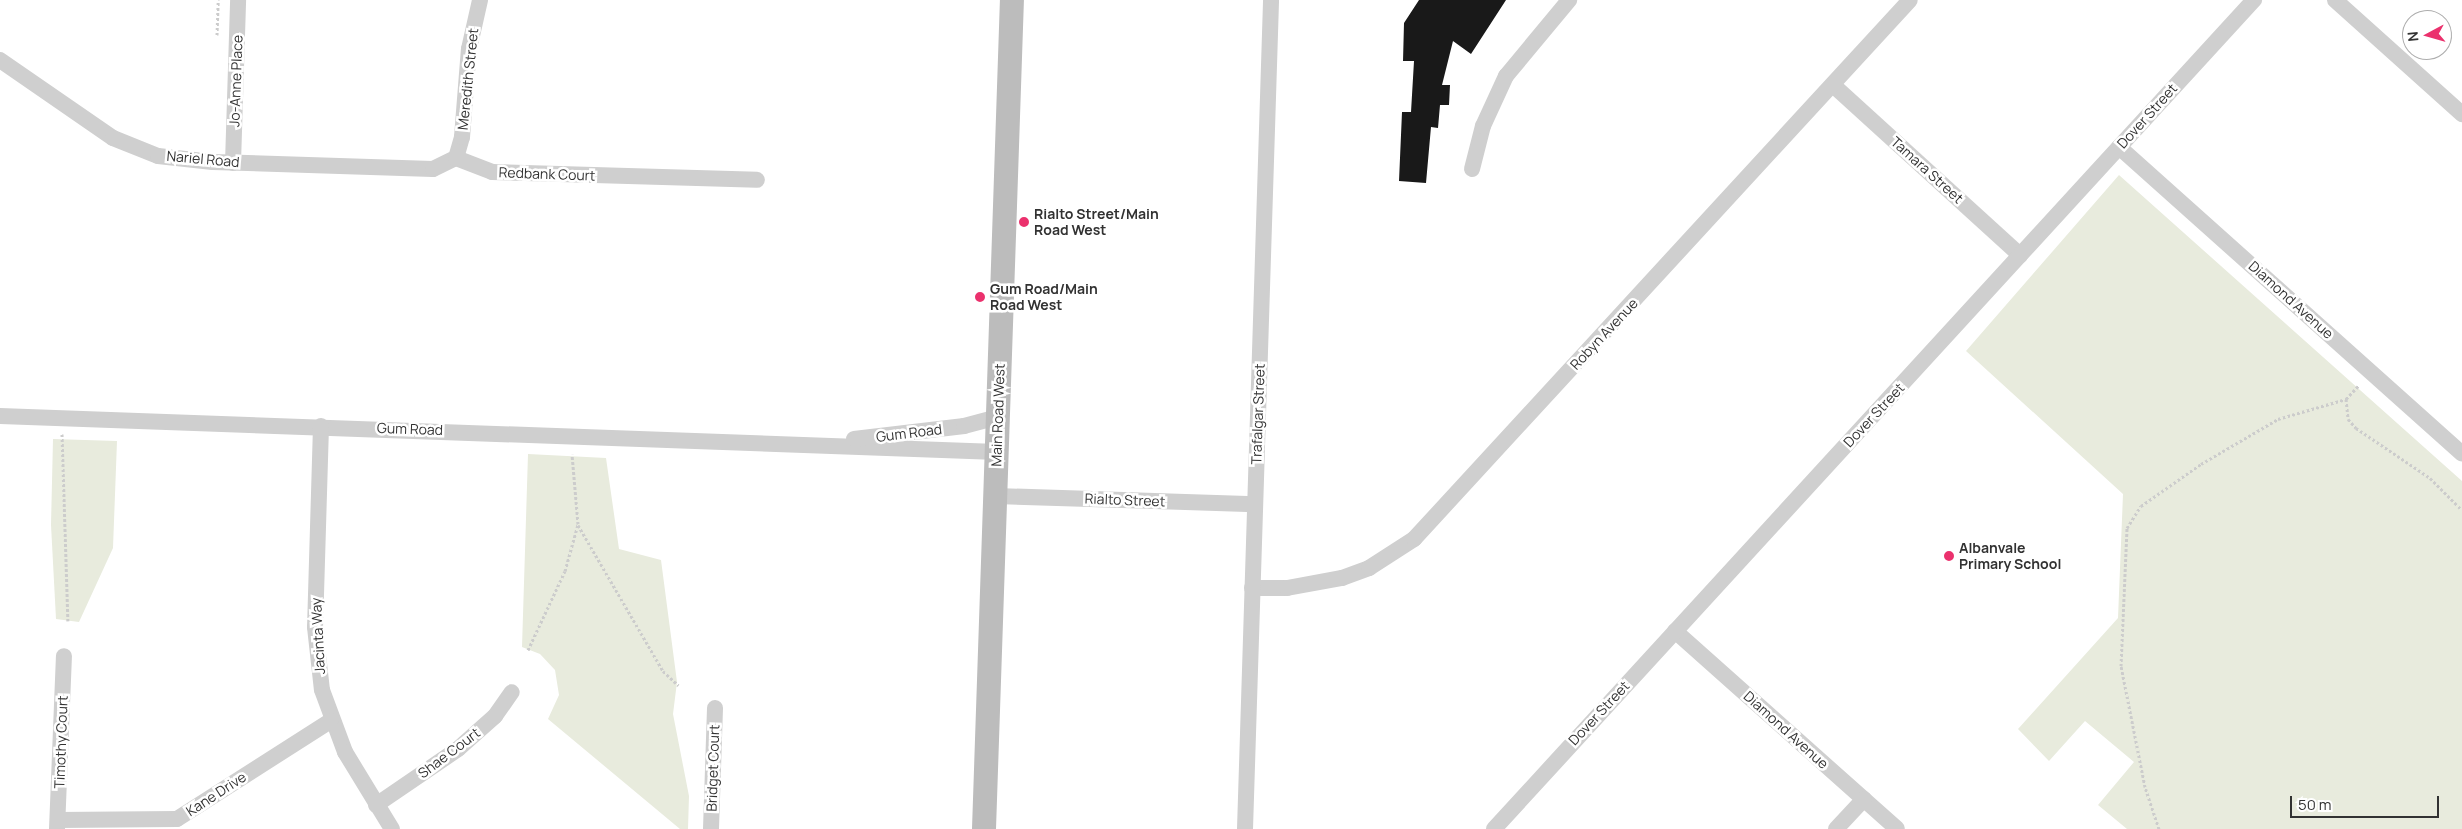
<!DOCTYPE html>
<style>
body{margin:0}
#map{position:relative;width:2462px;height:829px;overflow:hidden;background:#fff;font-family:Manrope,sans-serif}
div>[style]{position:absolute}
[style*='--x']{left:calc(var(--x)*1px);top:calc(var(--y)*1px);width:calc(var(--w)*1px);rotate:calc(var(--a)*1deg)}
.green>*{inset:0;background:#e8ebdd}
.building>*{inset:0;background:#191919}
.path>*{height:3px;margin-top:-1.5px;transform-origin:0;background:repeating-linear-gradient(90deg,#ccc 0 2.5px,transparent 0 5px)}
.street>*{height:16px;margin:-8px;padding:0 8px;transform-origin:8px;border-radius:8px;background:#cfcfcf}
.secondary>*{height:24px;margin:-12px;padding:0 12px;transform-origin:12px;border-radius:12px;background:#bcbcbc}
.dots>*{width:14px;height:14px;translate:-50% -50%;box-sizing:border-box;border:2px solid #fff;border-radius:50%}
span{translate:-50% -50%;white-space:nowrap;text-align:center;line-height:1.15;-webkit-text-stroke:5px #fff;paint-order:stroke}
.street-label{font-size:14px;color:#323232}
.poi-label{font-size:14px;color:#323232;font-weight:700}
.left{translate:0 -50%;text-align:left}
.north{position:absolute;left:2402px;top:10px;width:50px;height:50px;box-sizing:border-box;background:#fff;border:1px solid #adadad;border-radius:50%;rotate:264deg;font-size:14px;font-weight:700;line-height:20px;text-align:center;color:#323232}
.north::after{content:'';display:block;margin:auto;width:18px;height:22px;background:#eb316d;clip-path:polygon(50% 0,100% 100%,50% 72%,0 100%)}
.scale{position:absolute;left:2290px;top:796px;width:149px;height:22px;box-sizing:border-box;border:2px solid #323232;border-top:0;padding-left:6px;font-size:15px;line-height:18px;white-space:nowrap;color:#323232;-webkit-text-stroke:4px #fff;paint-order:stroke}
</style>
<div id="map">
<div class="green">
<div style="clip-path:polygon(2119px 175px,2462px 481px,2462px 829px,2127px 829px,2098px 805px,2134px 762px,2085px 721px,2049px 761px,2018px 729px,2118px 618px,2123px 494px,1966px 351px)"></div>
<div style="clip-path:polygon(53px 439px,117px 441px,113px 548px,79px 622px,56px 619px,51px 525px)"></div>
<div style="clip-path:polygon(528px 454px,606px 458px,619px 549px,661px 560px,677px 682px,673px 714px,689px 796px,688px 829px,680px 829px,548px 719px,559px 695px,555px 670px,540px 654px,522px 647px)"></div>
</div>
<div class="building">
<div style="clip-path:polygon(1419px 0,1506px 0,1471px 54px,1453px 41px,1442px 85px,1450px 85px,1449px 105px,1440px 105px,1438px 128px,1431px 127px,1426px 183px,1399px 181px,1402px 112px,1411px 112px,1414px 61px,1403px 61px,1404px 23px)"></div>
</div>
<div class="path">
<div style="--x:217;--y:35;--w:35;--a:-88"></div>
<div style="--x:2346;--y:399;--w:20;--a:84"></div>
<div style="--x:2348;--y:419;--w:12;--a:48"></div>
<div style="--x:2356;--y:428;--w:89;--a:34"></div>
<div style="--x:2430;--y:478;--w:45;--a:45"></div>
<div style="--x:62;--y:434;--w:187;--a:88.2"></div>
<div style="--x:578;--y:525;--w:169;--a:59.8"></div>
<div style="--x:663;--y:671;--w:21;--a:43"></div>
<div style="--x:528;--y:650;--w:87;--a:-64.9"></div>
<div style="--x:565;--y:571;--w:49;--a:-74.5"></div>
<div style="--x:578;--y:524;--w:70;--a:-94.9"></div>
<div style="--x:2159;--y:829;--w:44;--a:-108.4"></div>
<div style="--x:2145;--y:787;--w:123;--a:-101.2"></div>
<div style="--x:2121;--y:666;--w:138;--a:-87.5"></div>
<div style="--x:2127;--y:528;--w:26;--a:-58"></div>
<div style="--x:2141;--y:506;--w:73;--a:-35"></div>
<div style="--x:2201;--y:464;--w:89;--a:-30.3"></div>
<div style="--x:2278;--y:419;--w:71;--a:-16.4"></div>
<div style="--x:2346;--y:399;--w:19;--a:-47"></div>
</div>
<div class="street">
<div style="--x:2335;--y:0;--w:171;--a:41.9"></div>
<div style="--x:0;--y:60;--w:137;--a:34.6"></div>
<div style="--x:113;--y:138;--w:48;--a:21.8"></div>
<div style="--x:158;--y:156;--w:55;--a:6.2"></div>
<div style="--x:213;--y:162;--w:220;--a:1.8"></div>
<div style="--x:433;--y:169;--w:25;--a:-26"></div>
<div style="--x:456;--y:158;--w:39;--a:21"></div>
<div style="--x:492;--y:172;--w:265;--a:1.7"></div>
<div style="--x:1833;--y:85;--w:253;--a:42.3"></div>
<div style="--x:2119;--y:147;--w:460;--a:41.8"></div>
<div style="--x:456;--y:158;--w:22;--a:-74"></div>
<div style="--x:462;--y:137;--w:88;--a:-85.5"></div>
<div style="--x:469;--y:49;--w:50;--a:-77.3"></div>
<div style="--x:233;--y:163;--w:163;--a:-88.2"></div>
<div style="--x:1472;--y:169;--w:44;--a:-75.7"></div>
<div style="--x:1483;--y:126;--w:55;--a:-65.3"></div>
<div style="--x:1506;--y:76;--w:99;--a:-50.3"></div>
<div style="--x:0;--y:416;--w:998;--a:2.07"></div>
<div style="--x:321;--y:426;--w:201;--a:91.7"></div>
<div style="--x:315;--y:627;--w:63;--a:83.7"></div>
<div style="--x:322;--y:690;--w:66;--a:69.6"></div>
<div style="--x:345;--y:752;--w:90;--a:58.6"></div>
<div style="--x:854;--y:439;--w:111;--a:-6.7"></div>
<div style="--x:964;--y:426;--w:35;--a:-15"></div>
<div style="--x:996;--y:496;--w:259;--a:1.8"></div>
<div style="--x:1252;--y:588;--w:35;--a:0"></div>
<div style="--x:1287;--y:588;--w:56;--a:-10.3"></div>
<div style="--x:1342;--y:578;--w:29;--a:-20"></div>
<div style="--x:1369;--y:568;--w:54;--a:-32.8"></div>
<div style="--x:1414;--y:539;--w:732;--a:-47.38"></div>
<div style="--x:1675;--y:631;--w:297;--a:41.7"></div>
<div style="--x:376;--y:805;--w:99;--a:-34.3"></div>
<div style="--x:458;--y:749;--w:50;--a:-41.7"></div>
<div style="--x:495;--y:716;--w:29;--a:-55"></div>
<div style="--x:58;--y:820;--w:119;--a:-0.5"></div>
<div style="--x:177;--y:819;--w:182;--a:-32.6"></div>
<div style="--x:57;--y:829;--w:173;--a:-87.7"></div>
<div style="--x:711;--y:829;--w:121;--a:-88.1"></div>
<div style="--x:1245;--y:829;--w:829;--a:-88.2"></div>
<div style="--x:1494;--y:829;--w:1125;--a:-47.49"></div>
<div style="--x:1836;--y:829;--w:41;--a:-47"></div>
</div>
<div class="secondary">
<div style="--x:984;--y:829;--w:829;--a:-88.07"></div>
</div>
<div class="dots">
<div style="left:1024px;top:222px;background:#eb316d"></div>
<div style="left:980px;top:297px;background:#eb316d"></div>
<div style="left:1949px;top:556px;background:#eb316d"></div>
</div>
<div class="street-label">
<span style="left:468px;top:79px;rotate:-84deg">Meredith Street</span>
<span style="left:236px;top:81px;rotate:-88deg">Jo-Anne Place</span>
<span style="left:2147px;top:116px;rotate:-48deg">Dover Street</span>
<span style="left:203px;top:159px;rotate:5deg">Nariel Road</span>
<span style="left:1927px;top:170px;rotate:42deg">Tamara Street</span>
<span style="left:547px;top:174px;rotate:2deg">Redbank Court</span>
<span style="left:2291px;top:300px;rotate:42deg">Diamond Avenue</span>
<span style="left:1604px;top:334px;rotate:-47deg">Robyn Avenue</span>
<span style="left:1258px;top:414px;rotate:-88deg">Trafalgar Street</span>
<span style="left:998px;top:415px;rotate:-88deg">Main Road West</span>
<span style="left:1874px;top:415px;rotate:-47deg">Dover Street</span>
<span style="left:410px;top:429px;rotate:2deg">Gum Road</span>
<span style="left:909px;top:433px;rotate:-7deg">Gum Road</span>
<span style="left:1125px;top:500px;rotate:2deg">Rialto Street</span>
<span style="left:318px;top:636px;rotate:-93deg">Jacinta Way</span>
<span style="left:1599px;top:713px;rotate:-47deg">Dover Street</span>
<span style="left:1786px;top:730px;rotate:42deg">Diamond Avenue</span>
<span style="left:61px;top:742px;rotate:-88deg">Timothy Court</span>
<span style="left:449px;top:753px;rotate:-37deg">Shae Court</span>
<span style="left:713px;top:768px;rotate:-88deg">Bridget Court</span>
<span style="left:216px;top:794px;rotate:-33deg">Kane Drive</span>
</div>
<div class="poi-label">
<span class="left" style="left:1034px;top:222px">Rialto Street/Main<br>Road West</span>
<span class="left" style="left:990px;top:297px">Gum Road/Main<br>Road West</span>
<span class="left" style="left:1959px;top:556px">Albanvale<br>Primary School</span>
</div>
<div class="north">N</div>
<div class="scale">50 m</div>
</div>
